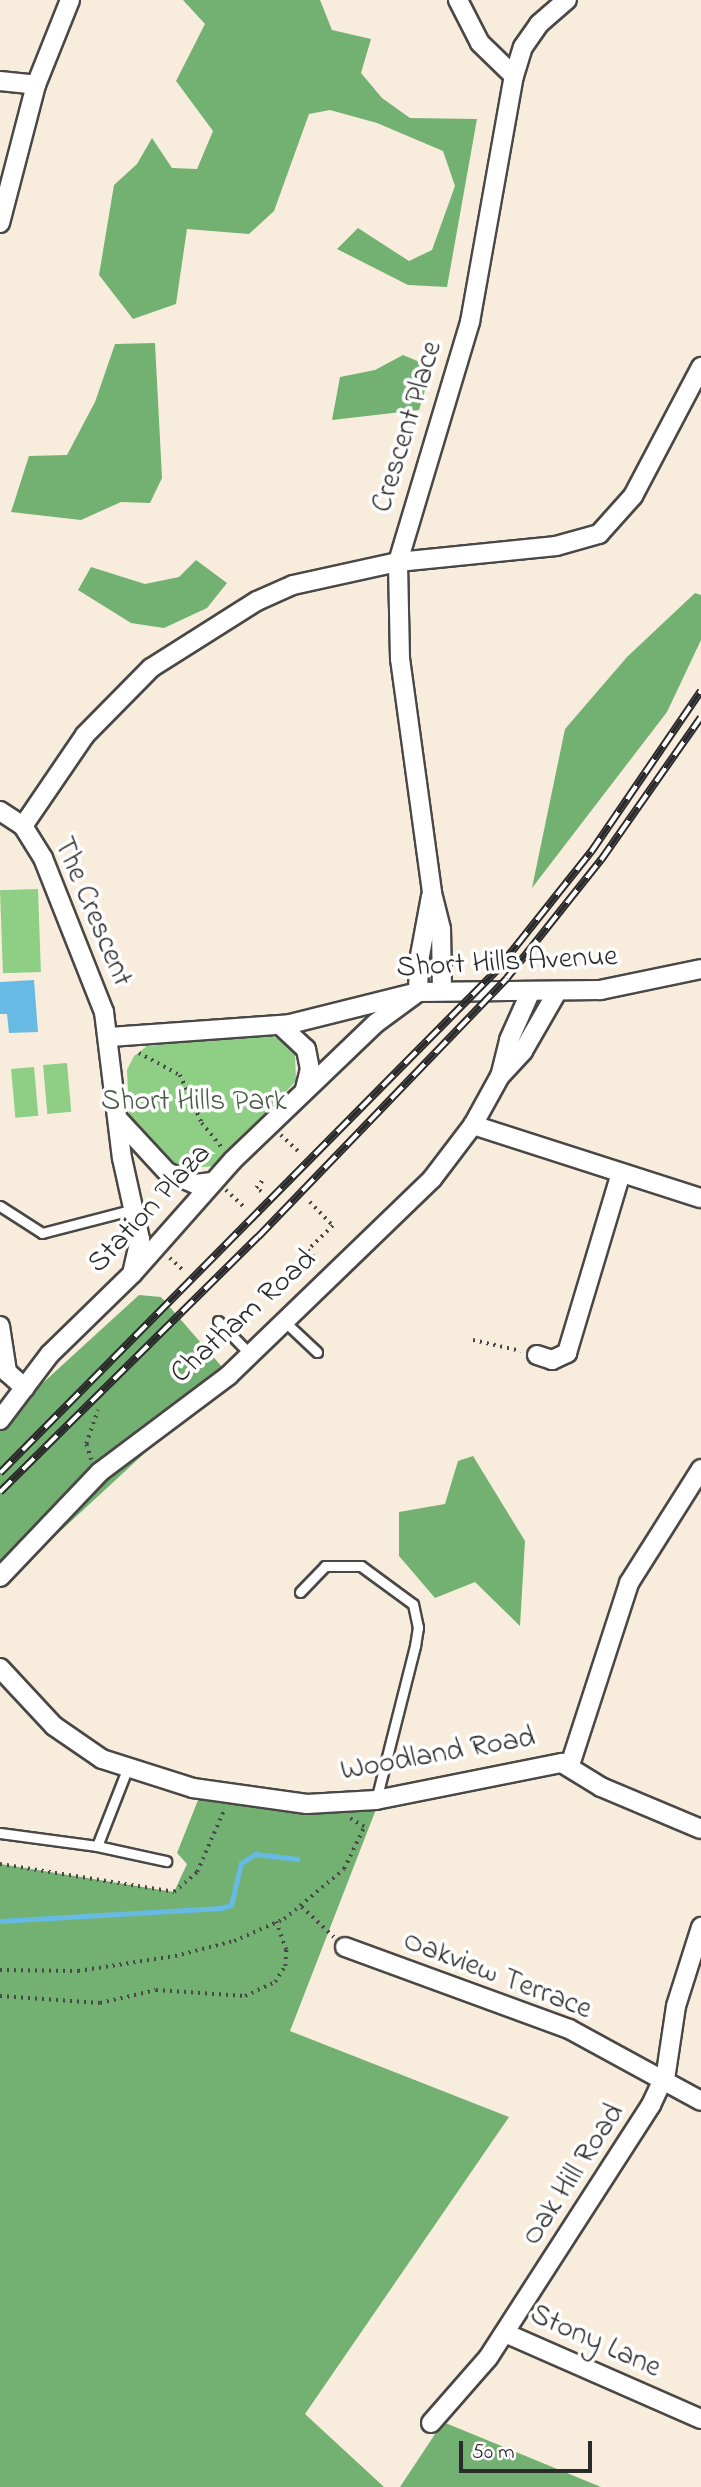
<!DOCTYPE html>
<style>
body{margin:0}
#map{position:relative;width:701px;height:2487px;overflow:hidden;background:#f8eddd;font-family:"Indie Flower",sans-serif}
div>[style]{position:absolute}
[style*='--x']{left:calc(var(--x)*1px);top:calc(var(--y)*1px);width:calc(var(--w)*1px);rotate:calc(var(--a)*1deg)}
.green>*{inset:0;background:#8ece85;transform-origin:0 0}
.forest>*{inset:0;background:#72b172}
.water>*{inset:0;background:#67bae3}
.stream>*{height:5px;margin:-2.5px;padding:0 2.5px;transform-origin:2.5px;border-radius:2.5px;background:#67bae3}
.path>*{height:3.5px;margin-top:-1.75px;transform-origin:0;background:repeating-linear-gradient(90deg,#4a4846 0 2px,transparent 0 7px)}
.roads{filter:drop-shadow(2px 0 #4a4846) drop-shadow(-2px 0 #4a4846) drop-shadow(0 2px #4a4846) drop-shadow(0 -2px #4a4846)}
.lane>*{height:9px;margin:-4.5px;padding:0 4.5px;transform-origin:4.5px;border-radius:4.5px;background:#fff}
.street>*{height:18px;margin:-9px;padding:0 9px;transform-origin:9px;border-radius:9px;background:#fff}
.rail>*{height:8px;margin-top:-4px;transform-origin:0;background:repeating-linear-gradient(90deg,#fff 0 16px,#2b2b2b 0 32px);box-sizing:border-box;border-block:2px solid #2b2b2b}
span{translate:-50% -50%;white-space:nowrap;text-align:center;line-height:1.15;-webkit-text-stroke:7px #fff;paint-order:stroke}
.street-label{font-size:30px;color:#2b2b2b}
.park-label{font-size:30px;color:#495c46}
.scale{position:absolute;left:459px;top:2441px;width:133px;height:32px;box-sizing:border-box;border:4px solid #2b2b2b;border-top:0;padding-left:9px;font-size:21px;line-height:24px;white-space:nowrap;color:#2b2b2b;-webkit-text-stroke:5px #fff;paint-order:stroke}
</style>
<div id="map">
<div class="green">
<div style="left:38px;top:889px;width:83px;height:38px;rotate:88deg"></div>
<div style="clip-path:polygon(264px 1034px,283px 1040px,295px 1054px,296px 1081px,216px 1166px,179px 1169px,137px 1128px,129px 1114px,127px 1070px,134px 1056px,147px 1046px)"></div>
<div style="left:67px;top:1063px;width:49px;height:24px;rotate:85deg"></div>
<div style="left:34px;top:1067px;width:49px;height:23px;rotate:85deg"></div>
</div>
<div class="forest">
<div style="clip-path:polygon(183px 0,320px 0,332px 30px,371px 39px,361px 73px,382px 98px,410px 118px,477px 119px,447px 287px,408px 285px,337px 249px,358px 228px,409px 261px,432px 250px,455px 186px,443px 151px,377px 123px,330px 110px,309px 114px,274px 211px,249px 234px,187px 229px,176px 304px,133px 319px,99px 275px,114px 185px,137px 164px,152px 138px,172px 168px,197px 169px,213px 131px,176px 81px,205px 24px)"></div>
<div style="clip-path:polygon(155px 343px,162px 478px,150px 503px,121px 502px,81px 520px,11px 512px,29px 456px,67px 455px,95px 402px,115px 344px)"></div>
<div style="clip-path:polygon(403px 355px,432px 367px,419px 410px,332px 420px,340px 377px,375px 370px)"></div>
<div style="clip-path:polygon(196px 560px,227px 583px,207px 608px,164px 628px,131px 623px,78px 590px,91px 567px,145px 584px,179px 577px)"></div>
<div style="clip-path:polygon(695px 593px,701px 595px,701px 640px,667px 712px,532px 888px,565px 729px,627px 657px)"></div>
<div style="clip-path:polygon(139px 1295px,161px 1297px,229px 1375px,0 1587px,0 1422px)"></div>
<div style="clip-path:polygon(473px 1456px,525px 1541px,520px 1626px,475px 1582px,435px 1598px,399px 1556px,399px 1512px,445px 1504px,458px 1461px)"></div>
<div style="clip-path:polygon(202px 1790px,380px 1799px,290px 2031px,509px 2117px,305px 2414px,384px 2487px,0 2487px,0 1864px,174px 1892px,187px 1864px,177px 1853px)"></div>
<div style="clip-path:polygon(443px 2422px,601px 2487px,400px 2487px)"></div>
</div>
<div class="water">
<div style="clip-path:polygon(34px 980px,38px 1032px,9px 1033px,7px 1014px,0 1014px,0 982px)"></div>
</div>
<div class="stream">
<div style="--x:0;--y:1921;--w:221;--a:-3.4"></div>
<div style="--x:221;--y:1908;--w:10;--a:-17"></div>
<div style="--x:231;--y:1905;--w:43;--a:-76.6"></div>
<div style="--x:241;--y:1863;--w:17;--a:-33"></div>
<div style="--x:255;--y:1854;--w:43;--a:6.6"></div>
</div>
<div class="path">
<div style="--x:139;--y:1053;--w:47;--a:28.2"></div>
<div style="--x:180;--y:1075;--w:53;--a:65.4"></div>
<div style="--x:202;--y:1123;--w:32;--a:51"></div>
<div style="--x:281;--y:1135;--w:26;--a:43"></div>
<div style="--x:226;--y:1190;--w:26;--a:43"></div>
<div style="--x:261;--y:1192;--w:6;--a:-141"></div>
<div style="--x:256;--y:1188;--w:11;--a:-49"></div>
<div style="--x:310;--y:1202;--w:33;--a:46"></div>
<div style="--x:333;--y:1226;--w:35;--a:136"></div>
<div style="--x:308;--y:1250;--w:9;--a:49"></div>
<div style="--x:170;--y:1258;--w:19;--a:43"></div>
<div style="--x:473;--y:1340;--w:49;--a:12.9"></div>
<div style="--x:91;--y:1460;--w:17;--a:-107"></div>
<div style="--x:86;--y:1444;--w:36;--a:-71"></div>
<div style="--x:0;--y:1864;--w:176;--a:9.1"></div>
<div style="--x:174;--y:1892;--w:30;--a:-41"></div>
<div style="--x:197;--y:1872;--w:68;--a:-66.5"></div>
<div style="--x:302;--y:1907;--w:44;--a:43.2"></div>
<div style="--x:0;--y:1970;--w:78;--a:0.7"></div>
<div style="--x:78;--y:1971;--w:98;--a:-8.8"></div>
<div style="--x:175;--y:1956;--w:61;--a:-14.3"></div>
<div style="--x:234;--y:1941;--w:55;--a:-23.7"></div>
<div style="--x:284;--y:1919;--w:78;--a:-39.8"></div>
<div style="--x:344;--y:1869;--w:47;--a:-64.5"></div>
<div style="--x:364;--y:1827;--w:16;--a:-150"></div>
<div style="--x:0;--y:1996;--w:100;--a:4"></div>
<div style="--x:100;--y:2003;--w:57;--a:-13.1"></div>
<div style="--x:156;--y:1990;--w:89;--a:3.9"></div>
<div style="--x:245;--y:1996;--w:33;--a:-25"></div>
<div style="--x:275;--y:1982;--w:19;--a:-58"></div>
<div style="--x:285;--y:1966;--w:16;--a:-86"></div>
<div style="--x:286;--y:1950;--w:30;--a:-110"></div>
</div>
<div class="roads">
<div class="lane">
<div style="--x:0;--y:1206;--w:50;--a:32.7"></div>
<div style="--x:42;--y:1233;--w:96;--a:-14.5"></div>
<div style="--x:218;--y:1321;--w:46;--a:45.9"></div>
<div style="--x:285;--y:1322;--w:44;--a:43.2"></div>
<div style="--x:300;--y:1592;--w:36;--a:-46"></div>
<div style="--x:325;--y:1566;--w:36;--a:0"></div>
<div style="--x:361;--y:1566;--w:64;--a:36.2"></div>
<div style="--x:413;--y:1604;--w:24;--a:78"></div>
<div style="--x:418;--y:1627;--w:19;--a:99"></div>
<div style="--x:415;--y:1646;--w:159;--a:104.2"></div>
<div style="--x:0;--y:1833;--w:98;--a:7.6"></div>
<div style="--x:97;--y:1846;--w:85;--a:-68.6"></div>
<div style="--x:97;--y:1846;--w:71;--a:12.3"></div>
</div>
<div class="street">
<div style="--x:458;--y:0;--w:48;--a:62.9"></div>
<div style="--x:480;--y:43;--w:47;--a:44.1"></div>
<div style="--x:0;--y:81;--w:36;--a:6"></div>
<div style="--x:0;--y:223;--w:143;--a:-75.4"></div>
<div style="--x:36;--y:85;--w:92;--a:-68.2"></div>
<div style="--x:0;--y:811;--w:27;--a:33"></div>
<div style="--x:23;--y:826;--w:38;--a:58"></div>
<div style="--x:43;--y:858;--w:166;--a:68.4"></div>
<div style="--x:104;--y:1012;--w:147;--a:83"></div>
<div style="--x:122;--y:1158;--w:83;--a:77.5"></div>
<div style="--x:140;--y:1239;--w:32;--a:103"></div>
<div style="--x:23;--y:826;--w:110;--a:-55.7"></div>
<div style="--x:85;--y:735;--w:94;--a:-45.4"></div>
<div style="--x:151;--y:668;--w:125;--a:-32.3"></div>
<div style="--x:257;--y:601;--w:39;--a:-24"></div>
<div style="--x:293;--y:585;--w:107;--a:-12.4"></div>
<div style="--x:398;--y:562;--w:159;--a:-5.8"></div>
<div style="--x:556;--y:546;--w:45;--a:-15.6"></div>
<div style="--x:599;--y:534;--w:51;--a:-48.2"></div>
<div style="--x:633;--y:496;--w:146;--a:-62.2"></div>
<div style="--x:442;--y:991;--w:62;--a:-90.9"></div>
<div style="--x:441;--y:929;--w:38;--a:-104"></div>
<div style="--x:432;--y:892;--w:235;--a:-97.8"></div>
<div style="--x:400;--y:659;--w:97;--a:-91.2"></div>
<div style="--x:398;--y:562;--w:251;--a:-73.3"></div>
<div style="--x:470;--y:322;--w:250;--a:-79.9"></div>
<div style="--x:514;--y:76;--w:30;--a:-73"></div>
<div style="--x:523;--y:47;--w:28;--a:-55"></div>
<div style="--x:539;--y:24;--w:37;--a:-41"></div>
<div style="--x:418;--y:992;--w:31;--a:-88"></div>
<div style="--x:419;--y:961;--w:66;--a:-79.5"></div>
<div style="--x:280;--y:1025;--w:35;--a:43"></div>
<div style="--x:306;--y:1049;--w:20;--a:79"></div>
<div style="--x:310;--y:1069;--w:21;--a:104"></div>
<div style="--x:110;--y:1037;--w:180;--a:-4.1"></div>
<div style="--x:290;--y:1024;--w:132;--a:-14"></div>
<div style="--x:418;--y:992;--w:182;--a:-0.6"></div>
<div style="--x:600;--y:990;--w:103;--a:-11.7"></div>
<div style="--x:501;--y:1073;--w:34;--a:-76"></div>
<div style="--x:509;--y:1040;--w:51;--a:-65.9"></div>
<div style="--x:119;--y:1120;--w:71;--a:47.3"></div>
<div style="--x:167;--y:1172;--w:30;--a:23"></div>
<div style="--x:195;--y:1184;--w:17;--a:-7"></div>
<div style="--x:473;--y:1125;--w:239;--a:17.8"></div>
<div style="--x:0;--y:1326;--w:47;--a:81.3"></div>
<div style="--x:7;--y:1372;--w:24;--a:42"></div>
<div style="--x:537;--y:1355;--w:16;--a:18"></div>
<div style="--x:552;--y:1360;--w:17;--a:-25"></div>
<div style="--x:567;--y:1353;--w:188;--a:-73.3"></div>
<div style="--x:0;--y:1420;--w:83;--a:-52.9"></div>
<div style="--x:50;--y:1354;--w:116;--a:-44.3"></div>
<div style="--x:133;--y:1273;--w:149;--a:-48.5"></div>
<div style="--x:232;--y:1161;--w:199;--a:-43.8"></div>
<div style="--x:376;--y:1023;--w:52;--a:-36.4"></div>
<div style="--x:0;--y:1577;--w:145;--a:-46.4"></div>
<div style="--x:100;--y:1472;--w:161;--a:-36.9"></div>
<div style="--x:229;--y:1375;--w:282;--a:-44"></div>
<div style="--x:432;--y:1179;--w:68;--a:-52.8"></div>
<div style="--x:473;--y:1125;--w:56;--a:-61.1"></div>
<div style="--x:500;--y:1076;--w:34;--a:-47"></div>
<div style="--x:523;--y:1051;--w:68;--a:-60"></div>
<div style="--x:0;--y:1668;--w:79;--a:47"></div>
<div style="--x:54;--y:1726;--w:58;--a:34.5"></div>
<div style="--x:102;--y:1759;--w:96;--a:17.7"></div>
<div style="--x:193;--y:1788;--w:115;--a:8"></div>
<div style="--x:307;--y:1804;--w:69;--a:-3.3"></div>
<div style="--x:376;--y:1800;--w:190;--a:-11.3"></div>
<div style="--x:562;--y:1763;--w:46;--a:31.6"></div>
<div style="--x:601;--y:1787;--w:108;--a:22.8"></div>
<div style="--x:570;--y:1765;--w:191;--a:-72"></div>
<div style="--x:629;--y:1583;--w:135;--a:-57.7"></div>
<div style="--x:345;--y:1947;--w:239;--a:20.1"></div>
<div style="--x:569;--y:2029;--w:150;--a:28.6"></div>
<div style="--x:505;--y:2333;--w:214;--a:23.7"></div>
<div style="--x:431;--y:2423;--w:86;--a:-48.8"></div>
<div style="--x:488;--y:2358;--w:301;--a:-57.2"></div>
<div style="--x:651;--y:2105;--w:35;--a:-65"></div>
<div style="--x:666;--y:2073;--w:68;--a:-81.5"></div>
<div style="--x:676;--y:2006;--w:83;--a:-72.4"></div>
</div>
</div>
<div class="rail">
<div style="--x:0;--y:1473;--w:707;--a:-45.34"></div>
<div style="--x:497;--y:970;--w:151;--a:-51.5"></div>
<div style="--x:591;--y:852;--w:195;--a:-55.7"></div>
<div style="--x:0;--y:1492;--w:363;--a:-44.7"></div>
<div style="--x:258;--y:1237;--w:359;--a:-46.1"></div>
<div style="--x:507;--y:978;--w:151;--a:-51.5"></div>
<div style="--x:601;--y:860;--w:174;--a:-55"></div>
</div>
<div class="street-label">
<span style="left:408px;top:427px;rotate:-73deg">Crescent Place</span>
<span style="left:92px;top:912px;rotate:67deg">The Crescent</span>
<span style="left:507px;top:963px;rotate:-3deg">Short Hills Avenue</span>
<span style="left:150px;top:1209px;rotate:-47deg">Station Plaza</span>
<span style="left:244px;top:1317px;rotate:-42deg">Chatham Road</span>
<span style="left:438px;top:1755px;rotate:-10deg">Woodland Road</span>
<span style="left:497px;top:1976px;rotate:21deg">Oakview Terrace</span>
<span style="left:574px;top:2175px;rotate:-57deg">Oak Hill Road</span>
<span style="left:595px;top:2342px;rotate:24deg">Stony Lane</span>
</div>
<div class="park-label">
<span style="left:194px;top:1102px">Short Hills Park</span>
</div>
<div class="scale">50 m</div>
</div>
